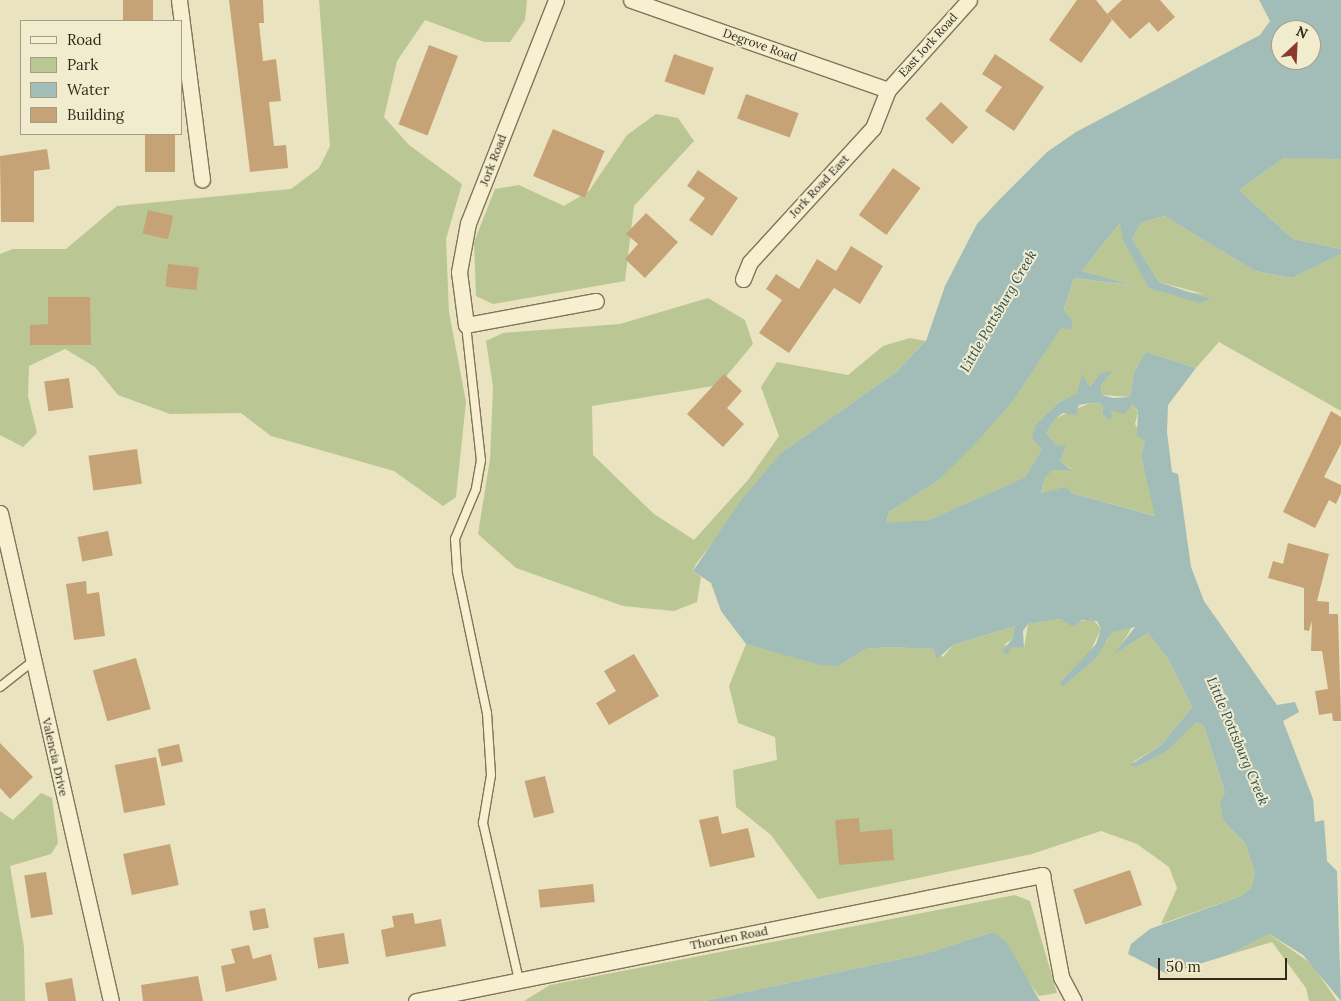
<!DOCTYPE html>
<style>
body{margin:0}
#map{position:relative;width:1341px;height:1001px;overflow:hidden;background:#eae3bf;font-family:Lora,serif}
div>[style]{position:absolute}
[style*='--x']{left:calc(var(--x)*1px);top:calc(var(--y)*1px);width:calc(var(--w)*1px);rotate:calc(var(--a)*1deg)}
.green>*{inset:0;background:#bac794}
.water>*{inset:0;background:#a2bcb8}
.building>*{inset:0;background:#c5a377;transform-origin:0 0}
.roads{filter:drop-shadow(1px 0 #817459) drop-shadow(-1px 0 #817459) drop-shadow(0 1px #817459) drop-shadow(0 -1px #817459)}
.service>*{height:8px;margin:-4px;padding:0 4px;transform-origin:4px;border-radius:4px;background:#f6f0d1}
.minor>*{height:15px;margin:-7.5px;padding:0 7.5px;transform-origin:7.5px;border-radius:7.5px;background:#f6f0d1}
span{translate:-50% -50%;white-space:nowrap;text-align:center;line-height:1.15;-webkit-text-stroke:4px #f2ecce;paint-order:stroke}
.street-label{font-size:12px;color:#322a1c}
.water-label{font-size:14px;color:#2c4e51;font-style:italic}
.legend{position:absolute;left:20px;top:20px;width:162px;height:115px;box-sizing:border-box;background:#f2ecce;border:1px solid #a59e87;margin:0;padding:6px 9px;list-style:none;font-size:15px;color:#322a1c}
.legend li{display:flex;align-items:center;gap:10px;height:25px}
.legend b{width:25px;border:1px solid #a59e87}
.north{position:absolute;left:1271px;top:20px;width:50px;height:50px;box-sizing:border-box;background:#f2ecce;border:1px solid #a59e87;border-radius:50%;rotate:25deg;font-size:14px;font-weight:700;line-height:20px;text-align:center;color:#322a1c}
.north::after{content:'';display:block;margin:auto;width:18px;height:22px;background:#8c3a2d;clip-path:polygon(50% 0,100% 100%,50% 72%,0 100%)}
.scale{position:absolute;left:1158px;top:958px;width:129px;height:22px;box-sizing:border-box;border:2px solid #322a1c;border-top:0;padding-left:6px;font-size:15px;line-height:18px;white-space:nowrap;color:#322a1c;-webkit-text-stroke:4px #f2ecce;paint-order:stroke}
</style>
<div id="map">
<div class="green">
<div style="clip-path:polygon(319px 0,527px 0,525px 20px,510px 42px,484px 42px,425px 20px,397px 61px,384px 117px,409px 145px,462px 184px,446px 239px,449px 312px,466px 402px,456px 497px,443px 506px,394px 471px,271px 436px,241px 413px,170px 414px,118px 395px,95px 367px,65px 349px,29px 366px,28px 396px,37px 433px,23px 447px,0 435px,0 254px,13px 249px,66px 249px,117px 206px,291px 189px,319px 168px,330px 146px)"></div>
<div style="clip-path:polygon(656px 114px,678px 118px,694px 141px,634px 206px,625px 281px,493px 304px,476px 296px,474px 242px,495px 189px,519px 185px,564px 206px,589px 191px,627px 135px)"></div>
<div style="clip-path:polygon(1300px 155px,1341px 159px,1341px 249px,1293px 239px,1239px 190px,1284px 158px)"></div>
<div style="clip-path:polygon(1164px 216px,1255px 271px,1292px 278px,1341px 254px,1341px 411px,1219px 342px,1196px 368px,1146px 352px,1134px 372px,1130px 397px,1102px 395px,1101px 385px,1112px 372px,1100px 373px,1090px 387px,1058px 403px,1036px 424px,1042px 449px,1025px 477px,929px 520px,886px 524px,889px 512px,939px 480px,1013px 401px,1061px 327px,1073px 322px,1064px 311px,1074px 278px,1131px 285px,1082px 271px,1121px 222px,1149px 288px,1204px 294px,1159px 282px,1132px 239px,1141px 223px)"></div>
<div style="clip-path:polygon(708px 298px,745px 320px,753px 344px,719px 385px,592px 406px,593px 455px,654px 514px,694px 540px,748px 480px,779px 436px,761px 387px,777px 362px,848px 375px,883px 346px,910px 338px,926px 341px,896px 372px,781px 453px,696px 564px,693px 571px,701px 577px,697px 602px,674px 611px,623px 606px,516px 568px,478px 534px,490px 459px,493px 387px,486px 341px,503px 333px,620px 324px)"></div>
<div style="clip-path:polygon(1090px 403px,1102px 404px,1102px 410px,1110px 415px,1110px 410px,1132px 404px,1138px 412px,1135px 424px,1145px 441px,1141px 456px,1156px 516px,1071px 493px,1041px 494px,1045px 476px,1053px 470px,1072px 469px,1060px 461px,1065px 445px,1058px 446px,1046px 433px,1056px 418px)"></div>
<div style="clip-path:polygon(1061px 619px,1070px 623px,1093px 619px,1101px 629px,1087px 658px,1061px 683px,1107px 641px,1111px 632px,1134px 624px,1116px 653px,1148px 633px,1168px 659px,1192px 707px,1161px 745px,1133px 762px,1137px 767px,1166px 752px,1187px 728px,1196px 722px,1204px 726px,1225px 793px,1224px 822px,1245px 843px,1255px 873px,1251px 888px,1241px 896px,1161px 924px,1177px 888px,1169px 867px,1137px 844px,1101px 831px,1032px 854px,818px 899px,771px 835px,736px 807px,733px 770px,777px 760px,775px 737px,738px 723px,729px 686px,746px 644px,838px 666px,866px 649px,887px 647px,935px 649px,943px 657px,953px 645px,1015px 626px,1012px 639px,1004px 645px,1024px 648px,1028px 624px)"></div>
<div style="clip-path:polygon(41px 793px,52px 798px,58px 843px,51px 854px,10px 866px,24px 947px,25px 1001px,0 1001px,0 811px,13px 820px)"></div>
<div style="clip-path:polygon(1015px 895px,1030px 901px,1057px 993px,1039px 996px,993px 932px,924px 954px,704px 1001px,524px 1001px,550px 985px)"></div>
<div style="clip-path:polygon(1269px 934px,1312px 964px,1337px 1001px,1309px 1001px,1306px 988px,1272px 942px,1228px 955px)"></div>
</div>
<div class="water">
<div style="clip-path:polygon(evenodd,1259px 0,1341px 0,1341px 159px,1284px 158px,1239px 190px,1293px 239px,1341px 249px,1341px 254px,1292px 278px,1255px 271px,1164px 216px,1141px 223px,1132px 239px,1159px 282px,1210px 299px,1200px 303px,1149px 288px,1123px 240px,1120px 223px,1082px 271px,1132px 285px,1074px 278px,1064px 310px,1073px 322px,1071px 329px,1061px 328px,1013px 401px,973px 446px,939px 480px,889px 512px,886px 523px,929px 520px,1025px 477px,1042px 449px,1032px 438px,1036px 424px,1058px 403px,1077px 393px,1082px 374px,1090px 387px,1100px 373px,1113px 371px,1101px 385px,1102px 395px,1113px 398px,1130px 397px,1134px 372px,1146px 352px,1196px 368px,1168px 405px,1167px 432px,1172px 472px,1178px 474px,1191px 567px,1204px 601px,1277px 705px,1295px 702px,1299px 712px,1283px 721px,1313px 799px,1315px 822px,1324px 820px,1327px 861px,1337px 871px,1341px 1001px,1303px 955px,1269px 934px,1228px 955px,1167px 974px,1128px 954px,1131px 944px,1150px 929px,1241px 896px,1251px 888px,1255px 873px,1245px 843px,1224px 822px,1220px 802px,1225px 793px,1204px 726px,1196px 722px,1166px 752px,1137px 767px,1130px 765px,1161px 745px,1192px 707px,1168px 659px,1148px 633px,1113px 655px,1135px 627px,1112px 632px,1096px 658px,1062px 687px,1060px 683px,1096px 644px,1101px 629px,1097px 621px,1082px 620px,1073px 627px,1061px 619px,1028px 624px,1023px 631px,1024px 648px,1012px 647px,1008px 654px,1002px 652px,1012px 639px,1015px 626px,953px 645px,937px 659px,934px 649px,887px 647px,866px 649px,838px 666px,820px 665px,746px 644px,721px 611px,711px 583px,693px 571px,742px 499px,781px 453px,896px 372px,926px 341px,945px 286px,977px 224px,999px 200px,1047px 152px,1076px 132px,1260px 35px,1270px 21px,1259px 0,1281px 30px,1311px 30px,1311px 60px,1281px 60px,1281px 30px,1259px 0,1090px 403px,1102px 404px,1103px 415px,1109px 419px,1113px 417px,1110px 410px,1125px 414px,1132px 404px,1138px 411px,1137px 436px,1145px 441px,1141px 456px,1155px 516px,1071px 493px,1066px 487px,1041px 493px,1045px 477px,1053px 470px,1072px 470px,1060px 461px,1066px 444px,1058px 446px,1046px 433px,1056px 418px,1063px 413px,1076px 415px,1079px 405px,1090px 403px)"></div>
<div style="clip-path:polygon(993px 932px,1007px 943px,1040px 1001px,704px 1001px,924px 954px)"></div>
</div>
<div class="building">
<div style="left:123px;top:0;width:30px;height:21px"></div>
<div style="clip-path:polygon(229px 0,263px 0,264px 23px,259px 23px,263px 61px,276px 59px,281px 101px,269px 102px,274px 146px,286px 145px,288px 168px,250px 172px)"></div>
<div style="clip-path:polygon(1077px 0,1096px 0,1112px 20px,1081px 63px,1049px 40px)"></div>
<div style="clip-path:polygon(1122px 0,1160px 0,1175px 17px,1158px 32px,1149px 22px,1130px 39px,1107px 14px)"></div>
<div style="left:429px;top:45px;width:31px;height:85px;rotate:21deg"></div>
<div style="left:674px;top:54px;width:42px;height:29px;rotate:19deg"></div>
<div style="clip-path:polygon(995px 54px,1044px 87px,1014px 131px,985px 111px,1002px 87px,982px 74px)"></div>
<div style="left:746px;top:94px;width:56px;height:26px;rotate:20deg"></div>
<div style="left:941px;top:102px;width:37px;height:23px;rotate:43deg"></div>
<div style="left:553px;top:129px;width:56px;height:51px;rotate:23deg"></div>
<div style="left:145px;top:134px;width:30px;height:38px"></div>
<div style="clip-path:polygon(47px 149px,50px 169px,34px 171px,34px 222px,1px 222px,0 156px)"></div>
<div style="left:893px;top:168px;width:34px;height:58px;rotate:36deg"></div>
<div style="clip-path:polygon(698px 170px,738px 198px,712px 236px,689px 220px,705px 198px,687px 186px)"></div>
<div style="left:148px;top:210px;width:26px;height:24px;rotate:13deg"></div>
<div style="clip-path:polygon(646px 213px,678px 242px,645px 278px,625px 259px,638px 244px,626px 234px)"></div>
<div style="clip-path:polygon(851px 246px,883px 266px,860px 304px,834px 288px,789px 353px,759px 333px,782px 300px,766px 289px,776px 274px,799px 289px,817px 259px,836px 271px)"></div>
<div style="left:168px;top:264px;width:31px;height:23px;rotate:6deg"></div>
<div style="clip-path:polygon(48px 297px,90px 297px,91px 345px,30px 345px,30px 325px,48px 324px)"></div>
<div style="clip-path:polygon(724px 374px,742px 391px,727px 408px,744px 424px,723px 447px,687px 414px)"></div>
<div style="left:69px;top:378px;width:30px;height:25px;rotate:82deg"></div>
<div style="clip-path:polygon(1331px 411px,1341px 417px,1341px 444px,1324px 477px,1341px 485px,1341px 493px,1336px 504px,1329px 500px,1315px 528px,1283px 512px)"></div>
<div style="left:137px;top:449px;width:35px;height:49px;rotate:82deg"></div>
<div style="left:108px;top:531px;width:25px;height:31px;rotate:79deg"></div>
<div style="clip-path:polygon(1288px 543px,1329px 554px,1317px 601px,1329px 602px,1329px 614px,1338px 614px,1341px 721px,1333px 721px,1332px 713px,1319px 715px,1315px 691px,1328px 689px,1322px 651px,1311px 651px,1312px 621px,1309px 631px,1304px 630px,1304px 588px,1268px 578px,1273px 561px,1283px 564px)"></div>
<div style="clip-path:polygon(86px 581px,87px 594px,99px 592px,105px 636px,74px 640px,66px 584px)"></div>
<div style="clip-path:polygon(634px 654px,659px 696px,609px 725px,596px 703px,616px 691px,604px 671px)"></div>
<div style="left:136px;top:658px;width:53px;height:45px;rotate:74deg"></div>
<div style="clip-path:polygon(0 743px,33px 777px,10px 799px,0 788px)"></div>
<div style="left:179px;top:744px;width:18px;height:22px;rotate:77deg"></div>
<div style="left:156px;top:757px;width:49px;height:42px;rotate:79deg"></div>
<div style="left:545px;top:776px;width:38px;height:21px;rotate:76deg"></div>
<div style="clip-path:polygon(718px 816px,722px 834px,748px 828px,755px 857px,710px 867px,699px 820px)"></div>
<div style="clip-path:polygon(859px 818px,860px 832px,892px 829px,894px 860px,839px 865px,835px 820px)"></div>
<div style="left:170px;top:844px;width:42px;height:48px;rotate:78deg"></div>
<div style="left:1130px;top:870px;width:37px;height:60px;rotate:71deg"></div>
<div style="left:46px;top:872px;width:43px;height:22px;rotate:81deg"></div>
<div style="left:593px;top:884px;width:18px;height:55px;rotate:84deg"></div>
<div style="left:265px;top:908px;width:20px;height:16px;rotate:79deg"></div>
<div style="clip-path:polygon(413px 913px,415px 924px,441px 919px,446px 946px,386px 957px,381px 930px,394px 927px,392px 916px)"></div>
<div style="left:344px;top:933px;width:31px;height:31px;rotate:81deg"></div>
<div style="clip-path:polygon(249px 945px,253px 959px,271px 954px,277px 980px,226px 992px,221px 966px,235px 963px,231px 949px)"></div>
<div style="clip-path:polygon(198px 976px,203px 1001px,143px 1001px,141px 985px)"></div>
<div style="clip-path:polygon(72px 978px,76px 1001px,48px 1001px,45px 983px)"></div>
</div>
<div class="roads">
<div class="service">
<div style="--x:466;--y:325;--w:136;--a:83.7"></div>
<div style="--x:481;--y:460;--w:29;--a:100"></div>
<div style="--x:476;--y:489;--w:54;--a:112.8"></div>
<div style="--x:455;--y:539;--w:32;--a:86"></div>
<div style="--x:457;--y:571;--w:145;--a:78.1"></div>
<div style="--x:487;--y:713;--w:62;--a:86.3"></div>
<div style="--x:491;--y:775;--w:49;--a:99.5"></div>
<div style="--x:483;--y:823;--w:161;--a:77.1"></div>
<div style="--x:0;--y:687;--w:42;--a:-38.2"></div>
</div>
<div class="minor">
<div style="--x:179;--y:0;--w:181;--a:82.7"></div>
<div style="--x:556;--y:0;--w:240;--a:111.5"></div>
<div style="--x:468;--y:223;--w:50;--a:100.4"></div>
<div style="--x:459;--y:272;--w:53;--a:82.5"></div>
<div style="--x:466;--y:325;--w:132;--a:-10.5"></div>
<div style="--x:631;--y:0;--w:272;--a:19.3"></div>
<div style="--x:743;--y:279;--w:18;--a:-68"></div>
<div style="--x:750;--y:262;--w:182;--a:-47.5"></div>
<div style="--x:873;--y:128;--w:41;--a:-68.5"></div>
<div style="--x:888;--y:90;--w:121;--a:-48"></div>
<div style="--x:0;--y:513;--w:500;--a:77.19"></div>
<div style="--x:416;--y:1001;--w:639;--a:-11.38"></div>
<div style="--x:1042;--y:875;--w:104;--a:79.4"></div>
<div style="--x:1061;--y:977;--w:27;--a:62"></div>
</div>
</div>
<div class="street-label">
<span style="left:760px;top:45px;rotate:19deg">Degrove Road</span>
<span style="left:928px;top:45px;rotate:-48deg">East Jork Road</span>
<span style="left:493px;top:160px;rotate:-69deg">Jork Road</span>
<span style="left:819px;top:186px;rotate:-47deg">Jork Road East</span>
<span style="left:55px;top:757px;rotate:77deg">Valencia Drive</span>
<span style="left:729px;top:938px;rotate:-11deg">Thorden Road</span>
</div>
<div class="water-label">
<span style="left:998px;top:311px;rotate:-60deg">Little Pottsburg Creek</span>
<span style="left:1238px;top:741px;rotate:67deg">Little Pottsburg Creek</span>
</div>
<ul class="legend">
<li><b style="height:6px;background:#f6f0d1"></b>Road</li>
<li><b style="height:14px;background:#bac794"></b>Park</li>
<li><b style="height:14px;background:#a2bcb8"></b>Water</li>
<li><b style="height:14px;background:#c5a377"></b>Building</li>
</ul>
<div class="north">N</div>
<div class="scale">50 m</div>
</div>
